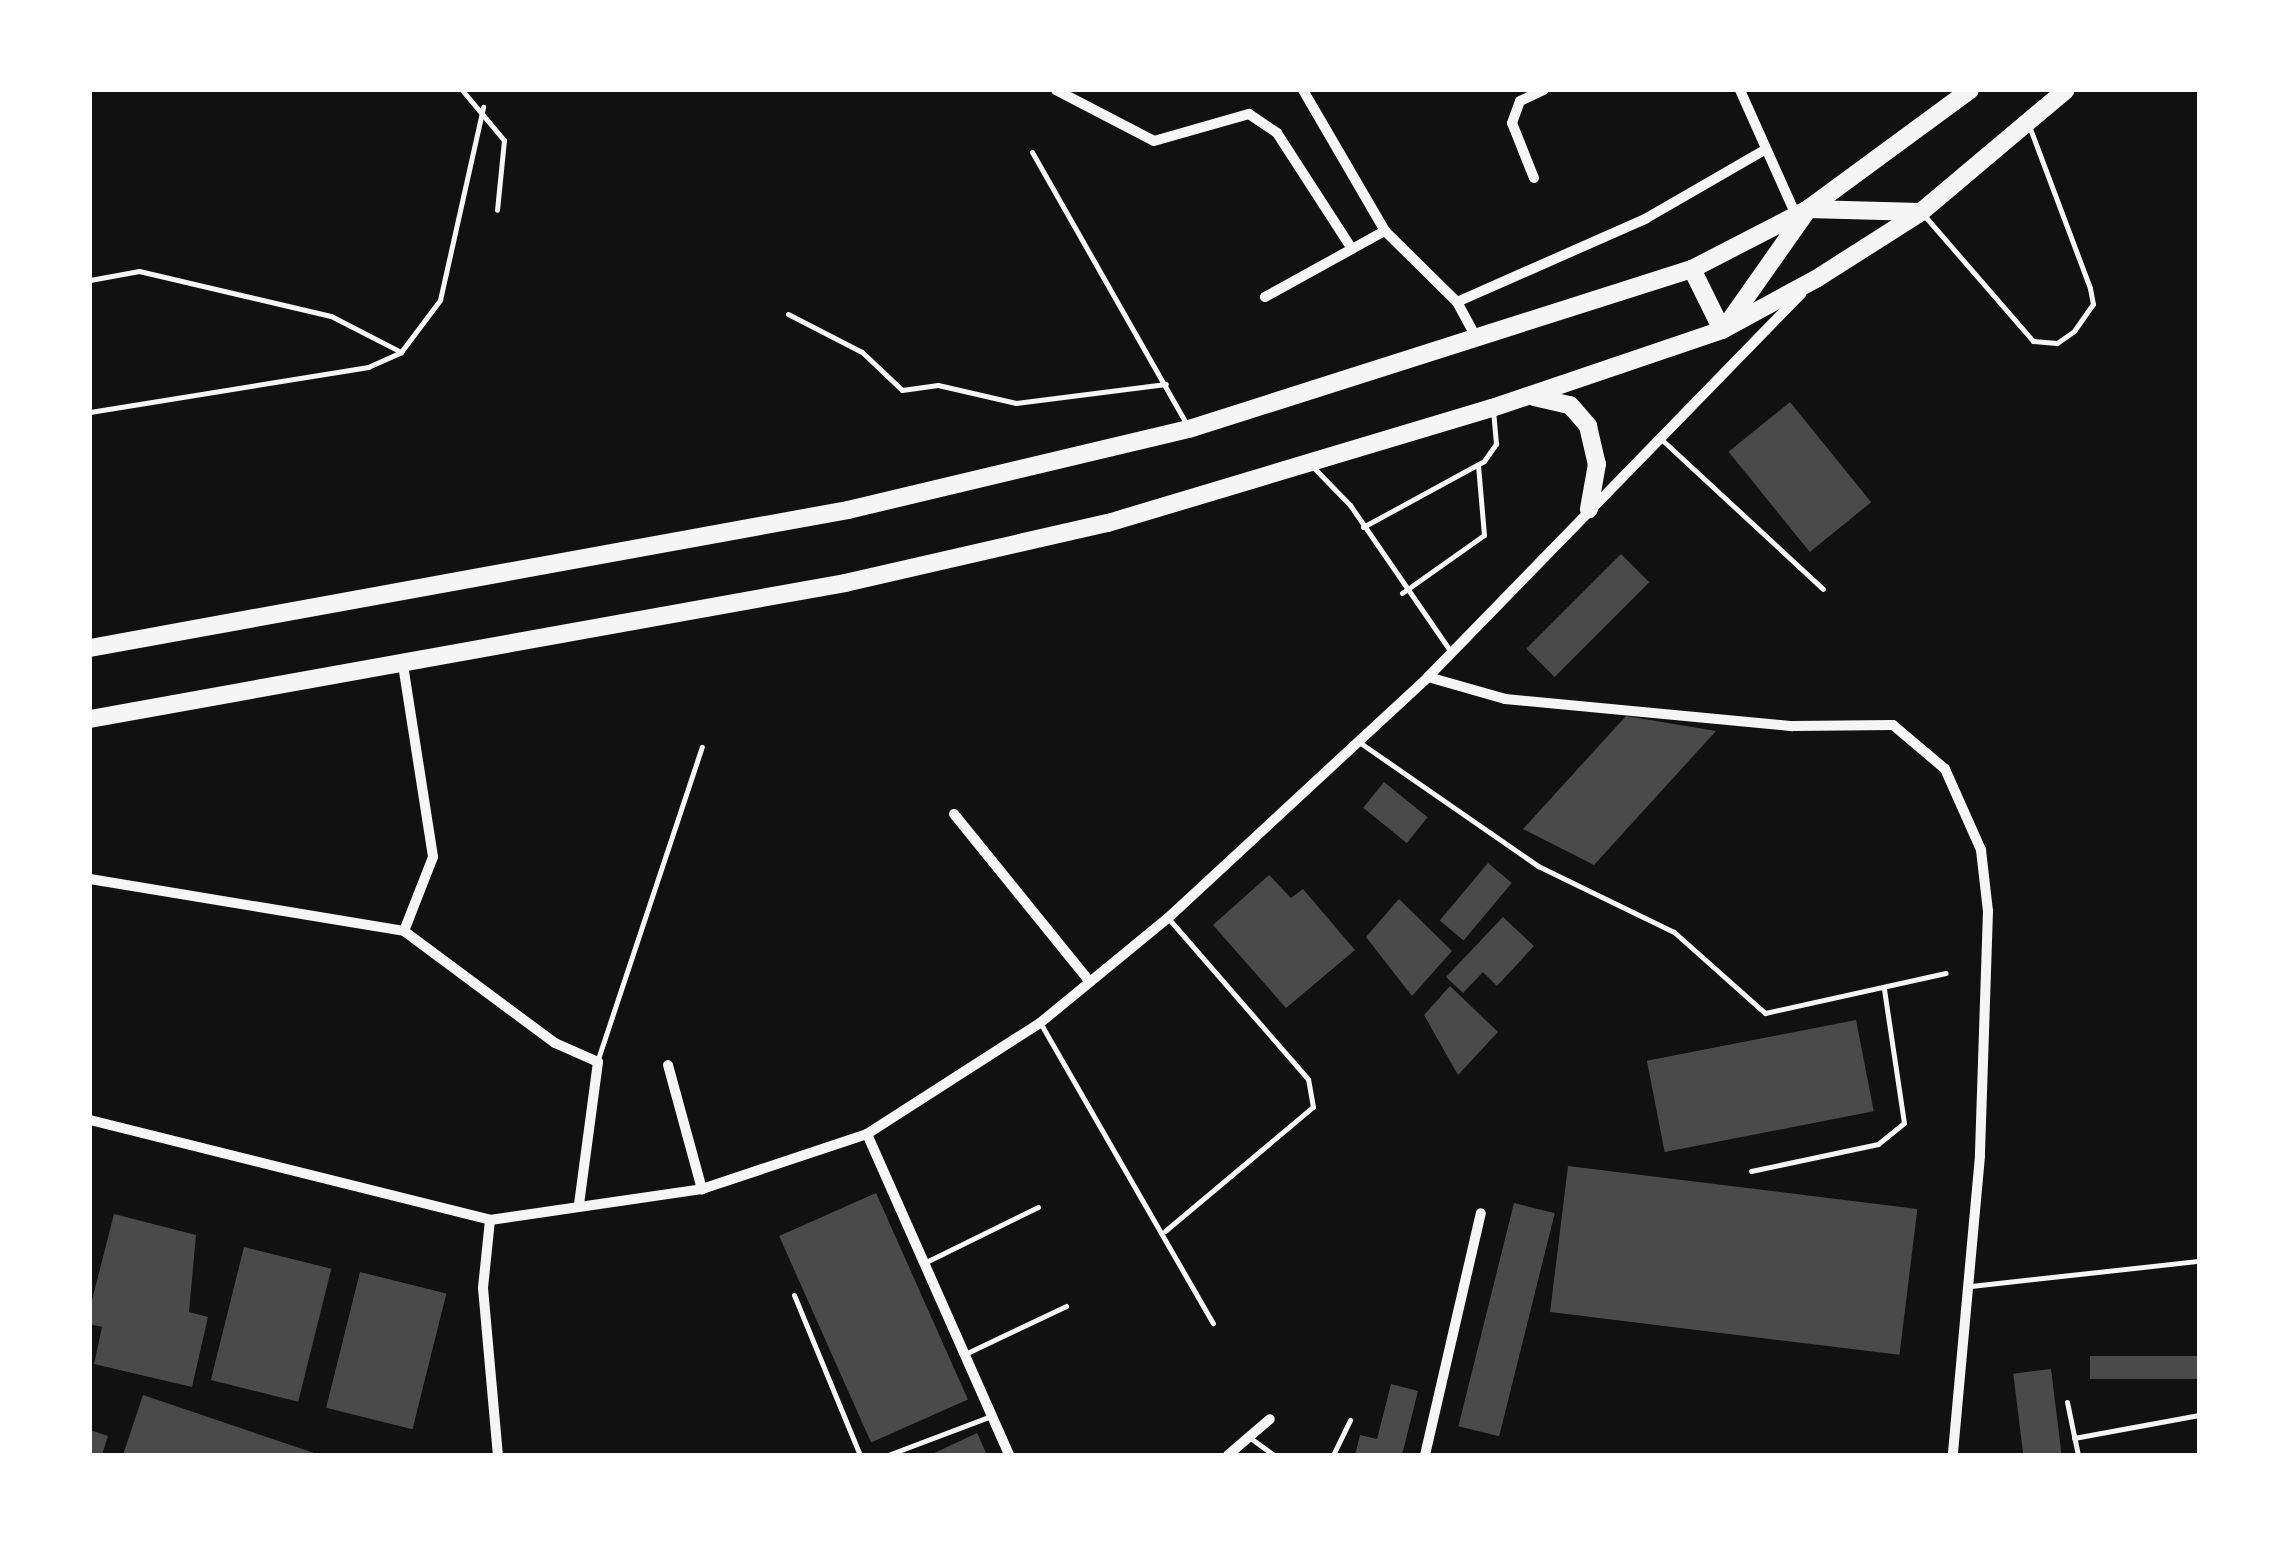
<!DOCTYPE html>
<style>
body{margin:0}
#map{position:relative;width:2289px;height:1545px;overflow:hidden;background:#111;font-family:"Noto Sans",sans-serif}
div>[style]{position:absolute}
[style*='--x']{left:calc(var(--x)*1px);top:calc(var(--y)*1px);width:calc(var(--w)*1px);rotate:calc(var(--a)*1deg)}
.building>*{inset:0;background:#4a4a4a;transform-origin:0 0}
.service>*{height:5px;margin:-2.5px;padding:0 2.5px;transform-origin:2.5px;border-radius:2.5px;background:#f5f5f5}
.minor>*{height:10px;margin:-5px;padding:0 5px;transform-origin:5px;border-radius:5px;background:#f5f5f5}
.primary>*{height:18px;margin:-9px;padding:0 9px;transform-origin:9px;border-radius:9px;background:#f5f5f5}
span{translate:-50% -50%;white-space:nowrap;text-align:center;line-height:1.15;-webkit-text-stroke:8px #fff;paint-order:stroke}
.frame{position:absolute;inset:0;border:92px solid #fff;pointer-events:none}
</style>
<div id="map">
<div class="building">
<div style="left:1790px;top:402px;width:129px;height:79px;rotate:51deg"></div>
<div style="left:1621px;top:554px;width:40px;height:134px;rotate:45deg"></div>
<div style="clip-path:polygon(1626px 716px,1716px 731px,1594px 865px,1523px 829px)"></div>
<div style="left:1384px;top:782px;width:56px;height:33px;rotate:39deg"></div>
<div style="left:1488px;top:863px;width:31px;height:75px;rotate:40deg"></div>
<div style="clip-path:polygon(1269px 875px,1291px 898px,1303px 889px,1355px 950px,1286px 1008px,1213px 925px)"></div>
<div style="clip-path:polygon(1399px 899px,1452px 951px,1412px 996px,1366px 937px)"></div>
<div style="clip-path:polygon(1503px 917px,1534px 946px,1497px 986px,1483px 972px,1463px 993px,1446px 977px)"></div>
<div style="clip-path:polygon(1450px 986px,1498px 1032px,1458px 1075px,1424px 1015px)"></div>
<div style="left:1856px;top:1020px;width:93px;height:213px;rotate:79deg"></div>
<div style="left:1568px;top:1166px;width:352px;height:147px;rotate:7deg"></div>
<div style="left:876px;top:1193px;width:226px;height:106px;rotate:66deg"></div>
<div style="left:1514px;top:1203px;width:42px;height:230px;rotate:14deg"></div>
<div style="clip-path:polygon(114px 1214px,196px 1235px,189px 1312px,208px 1317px,192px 1387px,94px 1364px,102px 1327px,90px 1324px,90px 1308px)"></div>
<div style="left:244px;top:1247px;width:90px;height:137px;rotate:14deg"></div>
<div style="left:360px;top:1272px;width:89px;height:140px;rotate:14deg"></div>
<div style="left:2199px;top:1356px;width:23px;height:109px;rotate:90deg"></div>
<div style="left:2051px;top:1369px;width:87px;height:38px;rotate:83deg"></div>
<div style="clip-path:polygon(1391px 1384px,1418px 1391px,1402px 1455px,1355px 1455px,1360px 1435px,1377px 1439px)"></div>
<div style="clip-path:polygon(143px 1395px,317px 1454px,317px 1455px,123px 1455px)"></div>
<div style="clip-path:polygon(90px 1430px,108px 1436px,102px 1455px,90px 1455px)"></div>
<div style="clip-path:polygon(977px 1433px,987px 1455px,930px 1455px)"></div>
</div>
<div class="service">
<div style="--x:462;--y:90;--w:65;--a:50"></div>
<div style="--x:504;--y:140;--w:70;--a:95.7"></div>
<div style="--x:1032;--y:152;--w:312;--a:60.4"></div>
<div style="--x:1923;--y:214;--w:168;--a:49.1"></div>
<div style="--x:2033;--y:341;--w:24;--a:5"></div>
<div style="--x:2057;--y:343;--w:21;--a:-35"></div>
<div style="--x:2074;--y:331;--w:33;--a:-55"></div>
<div style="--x:2093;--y:304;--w:16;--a:-101"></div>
<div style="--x:2090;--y:288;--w:171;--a:-110.6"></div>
<div style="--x:90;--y:280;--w:50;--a:-10.4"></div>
<div style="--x:139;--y:271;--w:197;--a:13.2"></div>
<div style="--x:331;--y:316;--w:79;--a:27.2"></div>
<div style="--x:788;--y:314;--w:83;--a:27.2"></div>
<div style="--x:862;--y:352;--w:55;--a:43.5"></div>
<div style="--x:902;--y:390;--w:36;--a:-8"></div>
<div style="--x:938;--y:385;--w:80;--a:13"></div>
<div style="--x:1016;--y:403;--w:151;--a:-7.2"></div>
<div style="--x:90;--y:412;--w:282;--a:-9.2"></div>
<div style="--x:368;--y:367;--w:36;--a:-24"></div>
<div style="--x:401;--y:352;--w:65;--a:-53.1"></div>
<div style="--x:440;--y:300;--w:198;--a:-77.4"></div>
<div style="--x:1660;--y:438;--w:222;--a:42.8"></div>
<div style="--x:1314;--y:468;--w:52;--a:45.8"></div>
<div style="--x:1350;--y:505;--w:175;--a:55.5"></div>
<div style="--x:1363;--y:527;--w:138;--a:-28.6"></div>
<div style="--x:1484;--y:461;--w:21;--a:-55"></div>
<div style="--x:1496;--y:444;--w:34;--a:-95"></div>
<div style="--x:1402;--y:593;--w:100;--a:-35.3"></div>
<div style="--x:1484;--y:535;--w:70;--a:-94.9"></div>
<div style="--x:1359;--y:742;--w:218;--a:34.7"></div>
<div style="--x:1538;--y:866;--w:151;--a:25.9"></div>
<div style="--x:1674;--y:932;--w:122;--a:41.7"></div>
<div style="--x:1765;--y:1013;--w:185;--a:-12.5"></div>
<div style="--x:1042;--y:1026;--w:343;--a:60.1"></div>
<div style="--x:598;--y:1059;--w:329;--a:-71.6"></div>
<div style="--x:1751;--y:1171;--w:130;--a:-12"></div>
<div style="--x:1878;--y:1144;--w:33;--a:-39"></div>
<div style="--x:1904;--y:1123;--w:135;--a:-98.5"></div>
<div style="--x:1165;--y:1231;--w:193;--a:-40"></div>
<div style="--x:1313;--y:1107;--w:28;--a:-100"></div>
<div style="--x:1308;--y:1079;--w:213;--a:-131"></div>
<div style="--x:924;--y:1263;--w:127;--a:-26.2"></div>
<div style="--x:1971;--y:1286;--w:229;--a:-6.3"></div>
<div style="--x:794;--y:1295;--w:173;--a:67.6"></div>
<div style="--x:965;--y:1354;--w:112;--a:-25.4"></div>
<div style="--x:2067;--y:1402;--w:54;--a:78.3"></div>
<div style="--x:1249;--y:1437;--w:31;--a:36"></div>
<div style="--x:2074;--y:1438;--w:127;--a:-10.4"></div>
<div style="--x:888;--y:1455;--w:110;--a:-20.7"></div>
<div style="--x:1333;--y:1455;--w:39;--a:-64"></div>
</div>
<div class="minor">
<div style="--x:1056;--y:90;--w:110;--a:27.5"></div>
<div style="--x:1154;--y:141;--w:99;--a:-15.9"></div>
<div style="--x:1249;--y:114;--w:34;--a:34"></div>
<div style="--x:1277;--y:133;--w:138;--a:57.1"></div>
<div style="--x:1352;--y:249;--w:38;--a:-29"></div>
<div style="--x:1303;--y:90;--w:163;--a:59.8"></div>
<div style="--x:1385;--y:231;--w:101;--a:44.6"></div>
<div style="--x:1457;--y:302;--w:42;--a:61.6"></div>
<div style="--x:1740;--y:90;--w:137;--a:65.9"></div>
<div style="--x:1534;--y:178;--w:59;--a:-111.8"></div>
<div style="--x:1512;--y:123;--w:23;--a:-70"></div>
<div style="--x:1520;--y:101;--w:26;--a:-25"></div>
<div style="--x:1265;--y:297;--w:99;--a:-28.9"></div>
<div style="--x:1457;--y:302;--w:206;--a:-23.8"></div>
<div style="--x:1645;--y:219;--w:136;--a:-30"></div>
<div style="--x:403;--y:665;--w:194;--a:81.1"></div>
<div style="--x:433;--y:857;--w:79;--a:111.4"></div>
<div style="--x:1428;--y:677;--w:80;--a:15.9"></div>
<div style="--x:1505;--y:699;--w:289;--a:5.4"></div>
<div style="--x:1793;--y:726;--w:100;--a:-0.6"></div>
<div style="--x:1893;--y:725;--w:68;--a:40.2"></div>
<div style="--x:1945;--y:769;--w:89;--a:66"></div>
<div style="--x:1981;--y:850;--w:61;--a:83.5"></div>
<div style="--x:1988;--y:911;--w:245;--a:91.9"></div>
<div style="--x:1980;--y:1156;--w:300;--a:95.2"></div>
<div style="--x:954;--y:814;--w:216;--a:51"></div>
<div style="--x:90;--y:879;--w:318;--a:9.4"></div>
<div style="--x:404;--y:931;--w:188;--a:36.6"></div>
<div style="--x:555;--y:1043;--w:47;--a:23.8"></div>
<div style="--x:598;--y:1062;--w:143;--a:97.6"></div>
<div style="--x:668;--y:1065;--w:129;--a:74.7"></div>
<div style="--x:90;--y:1120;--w:412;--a:14"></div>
<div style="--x:490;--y:1220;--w:214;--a:-8.3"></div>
<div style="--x:702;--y:1189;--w:174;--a:-18.4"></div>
<div style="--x:867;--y:1134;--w:206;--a:-32.7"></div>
<div style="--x:1040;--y:1023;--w:166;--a:-39.4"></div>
<div style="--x:1168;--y:918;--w:355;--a:-42.8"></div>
<div style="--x:1428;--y:677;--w:535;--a:-45.76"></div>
<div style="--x:867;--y:1134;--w:351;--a:66.1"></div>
<div style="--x:490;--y:1220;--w:68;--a:95.9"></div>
<div style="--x:483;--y:1288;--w:168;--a:84.9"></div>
<div style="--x:1228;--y:1455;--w:55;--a:-40.6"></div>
<div style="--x:1425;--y:1455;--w:248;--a:-77"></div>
</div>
<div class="primary">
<div style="--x:1808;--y:209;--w:112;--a:1.5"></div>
<div style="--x:1692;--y:269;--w:68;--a:63.8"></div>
<div style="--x:1726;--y:326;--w:139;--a:-54.9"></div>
<div style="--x:1534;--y:397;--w:37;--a:13"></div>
<div style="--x:1570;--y:405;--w:28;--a:49"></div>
<div style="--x:1588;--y:426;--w:39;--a:77"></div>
<div style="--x:1597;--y:464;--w:46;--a:100.1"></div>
<div style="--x:90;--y:648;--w:770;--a:-10.32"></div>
<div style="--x:848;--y:510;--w:350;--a:-13.4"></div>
<div style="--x:1189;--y:429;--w:528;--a:-17.65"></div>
<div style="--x:1692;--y:269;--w:131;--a:-27.3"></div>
<div style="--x:1808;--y:209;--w:201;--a:-36.3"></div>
<div style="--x:90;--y:719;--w:767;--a:-10.21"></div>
<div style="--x:845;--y:583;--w:270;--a:-12.9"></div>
<div style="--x:1108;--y:523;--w:401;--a:-16.7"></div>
<div style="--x:1492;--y:408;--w:243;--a:-18.7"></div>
<div style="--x:1722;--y:330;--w:107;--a:-28.5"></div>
<div style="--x:1816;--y:279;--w:125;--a:-32.5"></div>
<div style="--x:1921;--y:212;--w:189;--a:-40.1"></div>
</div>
<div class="frame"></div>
</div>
